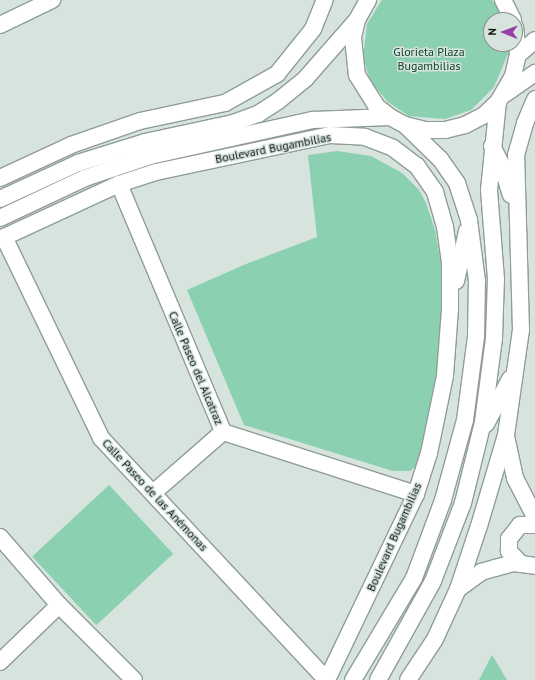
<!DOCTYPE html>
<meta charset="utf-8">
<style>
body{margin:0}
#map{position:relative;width:535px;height:680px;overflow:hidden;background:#d6e4dd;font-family:"PT Sans",sans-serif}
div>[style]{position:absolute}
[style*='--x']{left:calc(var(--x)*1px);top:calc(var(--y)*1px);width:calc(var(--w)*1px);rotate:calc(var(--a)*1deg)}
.green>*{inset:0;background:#8ad0b1;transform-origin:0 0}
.roads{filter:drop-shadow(1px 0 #909d97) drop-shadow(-1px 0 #909d97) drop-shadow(0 1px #909d97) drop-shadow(0 -1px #909d97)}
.minor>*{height:16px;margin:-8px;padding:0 8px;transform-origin:8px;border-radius:8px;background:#fff}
span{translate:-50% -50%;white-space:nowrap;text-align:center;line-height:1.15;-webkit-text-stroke:3px #d6e4dd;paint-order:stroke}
.park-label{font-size:12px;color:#134130}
.street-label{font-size:12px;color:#0e1310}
.north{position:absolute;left:483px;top:12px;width:40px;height:40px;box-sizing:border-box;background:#d6e4dd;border:1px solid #86908b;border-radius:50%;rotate:271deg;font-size:11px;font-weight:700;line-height:16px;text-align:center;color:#0e1310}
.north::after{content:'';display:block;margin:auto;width:14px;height:18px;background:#993ea9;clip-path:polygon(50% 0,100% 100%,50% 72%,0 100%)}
</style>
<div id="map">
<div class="green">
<div style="clip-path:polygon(382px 0,492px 0,502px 12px,504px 20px,491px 20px,491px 44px,509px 44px,510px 49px,494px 87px,471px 110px,445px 119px,409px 116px,388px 102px,371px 82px,363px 58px,367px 24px)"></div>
<div style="clip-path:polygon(337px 151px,371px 156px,402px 173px,419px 190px,426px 203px,435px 230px,442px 270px,443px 323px,440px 360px,427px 431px,416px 466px,410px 471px,393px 471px,244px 425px,187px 290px,246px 264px,317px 237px,308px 155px)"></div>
<div style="left:109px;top:485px;width:94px;height:105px;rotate:47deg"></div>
<div style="clip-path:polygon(492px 655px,507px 680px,479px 680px)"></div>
</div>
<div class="roads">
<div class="minor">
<div style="--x:368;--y:0;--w:23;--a:119"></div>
<div style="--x:357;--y:20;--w:18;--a:103"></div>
<div style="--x:353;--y:38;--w:37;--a:84"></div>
<div style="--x:357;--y:75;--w:36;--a:58"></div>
<div style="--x:376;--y:106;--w:18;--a:38"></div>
<div style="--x:390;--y:117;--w:17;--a:28"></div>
<div style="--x:405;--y:125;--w:21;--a:14"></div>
<div style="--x:425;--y:130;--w:20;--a:0"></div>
<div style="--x:445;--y:130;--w:21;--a:-14"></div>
<div style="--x:465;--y:125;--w:20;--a:-27"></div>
<div style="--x:483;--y:116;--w:21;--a:-43"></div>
<div style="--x:498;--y:102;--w:30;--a:-60"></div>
<div style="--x:513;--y:76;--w:22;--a:-77"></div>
<div style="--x:518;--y:55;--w:28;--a:-96"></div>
<div style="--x:503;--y:0;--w:22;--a:63"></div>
<div style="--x:0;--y:25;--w:58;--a:-25.7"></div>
<div style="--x:518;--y:55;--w:23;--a:-41"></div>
<div style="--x:505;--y:94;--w:37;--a:-35"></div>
<div style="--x:492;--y:146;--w:22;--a:63"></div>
<div style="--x:502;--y:166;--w:30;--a:73"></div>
<div style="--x:0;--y:178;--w:78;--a:-24.9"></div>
<div style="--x:71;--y:145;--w:73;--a:-19.2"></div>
<div style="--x:140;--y:121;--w:87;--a:-12"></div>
<div style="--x:225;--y:103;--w:60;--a:-29.1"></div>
<div style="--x:277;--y:74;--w:58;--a:-51.3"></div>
<div style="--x:313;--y:29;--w:31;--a:-68"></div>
<div style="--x:119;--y:184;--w:269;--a:67.2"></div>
<div style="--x:223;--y:432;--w:203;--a:17.8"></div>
<div style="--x:0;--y:199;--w:86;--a:-24.8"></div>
<div style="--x:78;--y:163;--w:70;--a:-17.4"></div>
<div style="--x:145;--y:142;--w:90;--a:-12.2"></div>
<div style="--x:233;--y:123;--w:27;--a:-20"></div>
<div style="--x:258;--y:114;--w:24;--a:-33"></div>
<div style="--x:278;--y:101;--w:36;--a:-39"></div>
<div style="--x:306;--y:78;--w:77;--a:-48.7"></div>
<div style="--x:0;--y:218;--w:94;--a:-25.2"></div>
<div style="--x:85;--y:178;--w:69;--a:-18.7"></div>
<div style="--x:150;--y:156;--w:167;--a:-12.5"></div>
<div style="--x:313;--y:120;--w:77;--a:-2.2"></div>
<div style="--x:4;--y:237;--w:223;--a:64.2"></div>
<div style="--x:101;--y:438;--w:331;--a:47"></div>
<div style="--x:0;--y:239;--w:131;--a:-24.8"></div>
<div style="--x:119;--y:184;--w:39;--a:-18"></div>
<div style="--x:156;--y:172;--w:178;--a:-12"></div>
<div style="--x:330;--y:135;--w:35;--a:3"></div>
<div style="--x:365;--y:137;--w:30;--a:21"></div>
<div style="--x:393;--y:148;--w:30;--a:37"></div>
<div style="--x:417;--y:166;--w:32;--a:55"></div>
<div style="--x:435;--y:192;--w:36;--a:74"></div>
<div style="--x:445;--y:227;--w:36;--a:82"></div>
<div style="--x:450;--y:263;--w:46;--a:90"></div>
<div style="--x:450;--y:309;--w:67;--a:94.3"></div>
<div style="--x:445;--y:376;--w:79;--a:101.7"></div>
<div style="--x:429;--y:453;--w:43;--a:107.6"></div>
<div style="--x:416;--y:494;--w:206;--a:115.6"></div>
<div style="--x:456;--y:281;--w:51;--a:-77.6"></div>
<div style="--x:486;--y:424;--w:51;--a:-61.9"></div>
<div style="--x:506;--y:436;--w:43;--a:77.9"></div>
<div style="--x:515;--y:478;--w:44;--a:62.9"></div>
<div style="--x:153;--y:493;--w:93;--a:-41.1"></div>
<div style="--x:0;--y:537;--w:90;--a:49.1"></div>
<div style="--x:59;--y:605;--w:106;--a:45"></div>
<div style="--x:521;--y:564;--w:18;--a:-133"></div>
<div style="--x:509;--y:551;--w:12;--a:-90"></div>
<div style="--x:509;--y:539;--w:18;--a:-52"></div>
<div style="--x:520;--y:525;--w:15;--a:0"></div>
<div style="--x:458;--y:589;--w:29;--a:-36"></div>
<div style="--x:481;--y:572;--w:15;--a:-16"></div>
<div style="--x:495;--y:568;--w:20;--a:-15"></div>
<div style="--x:514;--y:563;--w:21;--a:8"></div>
<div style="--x:0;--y:662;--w:82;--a:-44"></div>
<div style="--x:353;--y:680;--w:119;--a:-59.1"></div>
<div style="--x:414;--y:578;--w:83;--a:-69.6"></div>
<div style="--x:443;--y:500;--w:83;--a:-74.6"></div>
<div style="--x:465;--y:420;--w:84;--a:-82.5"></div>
<div style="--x:476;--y:337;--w:56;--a:-89"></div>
<div style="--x:477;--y:281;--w:62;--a:-97.5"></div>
<div style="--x:469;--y:220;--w:39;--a:-108"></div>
<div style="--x:457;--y:183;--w:29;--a:-125"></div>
<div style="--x:440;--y:159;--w:49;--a:-135.8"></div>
<div style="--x:378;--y:680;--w:113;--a:-60.9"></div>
<div style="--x:433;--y:581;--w:84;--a:-69"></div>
<div style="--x:463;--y:503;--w:83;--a:-76.1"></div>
<div style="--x:483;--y:422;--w:85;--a:-82.5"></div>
<div style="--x:494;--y:338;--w:59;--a:-88.1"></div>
<div style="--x:496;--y:279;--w:89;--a:-94.5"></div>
<div style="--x:489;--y:190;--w:88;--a:-84.2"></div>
<div style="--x:408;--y:680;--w:49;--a:-56.6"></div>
<div style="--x:435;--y:639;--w:55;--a:-65.3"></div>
<div style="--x:458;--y:589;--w:66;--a:-71.6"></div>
<div style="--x:479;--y:526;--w:95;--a:-73.5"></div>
<div style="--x:506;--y:435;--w:106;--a:-81.9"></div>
<div style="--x:521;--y:330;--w:175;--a:-91.6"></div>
<div style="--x:516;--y:155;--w:33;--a:-74"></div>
<div style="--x:525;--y:123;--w:26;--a:-67"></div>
</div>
</div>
<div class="park-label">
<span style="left:429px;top:59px">Glorieta Plaza<br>Bugambilias</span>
</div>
<div class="street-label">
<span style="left:273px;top:148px;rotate:-11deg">Boulevard Bugambilias</span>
<span style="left:196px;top:368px;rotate:67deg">Calle Paseo del Alcatraz</span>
<span style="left:155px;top:495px;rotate:47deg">Calle Paseo de las Anémonas</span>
<span style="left:394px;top:537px;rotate:-66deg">Boulevard Bugambilias</span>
</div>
<div class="north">N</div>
</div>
